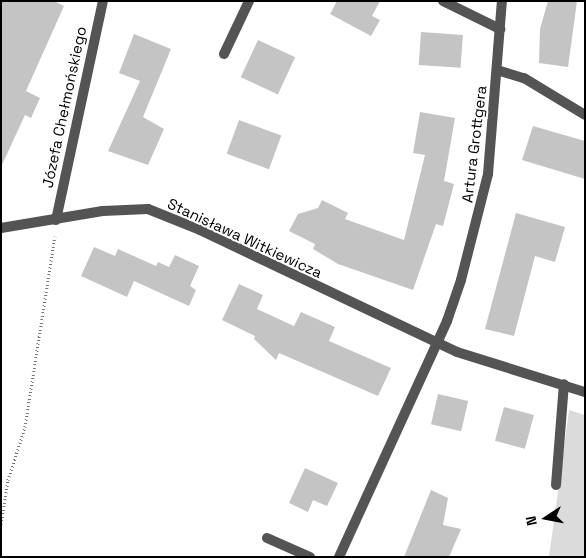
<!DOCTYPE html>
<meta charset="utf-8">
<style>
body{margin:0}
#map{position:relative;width:586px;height:558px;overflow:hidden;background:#fff;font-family:"Space Grotesk",sans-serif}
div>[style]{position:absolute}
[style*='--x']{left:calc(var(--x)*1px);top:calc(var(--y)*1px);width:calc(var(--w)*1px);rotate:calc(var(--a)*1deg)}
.green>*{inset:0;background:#dbdbdb}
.building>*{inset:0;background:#c4c4c4;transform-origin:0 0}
.path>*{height:3px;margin-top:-1.5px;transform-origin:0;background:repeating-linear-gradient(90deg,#767676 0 1px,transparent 0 3.5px)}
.lane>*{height:10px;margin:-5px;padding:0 5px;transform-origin:5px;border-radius:5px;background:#545454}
.street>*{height:10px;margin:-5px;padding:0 5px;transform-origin:5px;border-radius:5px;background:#545454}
span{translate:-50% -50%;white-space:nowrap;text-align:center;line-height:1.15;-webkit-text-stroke:4px #fff;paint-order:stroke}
.street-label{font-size:15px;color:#000}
.frame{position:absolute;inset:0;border:2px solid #000;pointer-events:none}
.north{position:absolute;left:521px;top:493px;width:50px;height:50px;-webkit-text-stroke:4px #fff;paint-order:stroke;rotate:259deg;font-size:14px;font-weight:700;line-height:20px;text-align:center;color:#000}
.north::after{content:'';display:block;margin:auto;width:18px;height:22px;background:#000;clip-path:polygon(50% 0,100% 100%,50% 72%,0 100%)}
</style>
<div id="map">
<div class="green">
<div style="clip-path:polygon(569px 410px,585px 415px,585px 557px,549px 557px)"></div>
</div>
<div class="building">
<div style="clip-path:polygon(1px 1px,54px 1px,64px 6px,26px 91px,40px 98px,31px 118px,25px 115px,1px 167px)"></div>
<div style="clip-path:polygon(337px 1px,380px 1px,372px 16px,380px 20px,371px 36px,330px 14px)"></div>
<div style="clip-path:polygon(548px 1px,577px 1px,568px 67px,539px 63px,540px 29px)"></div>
<div style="left:421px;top:32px;width:42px;height:33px;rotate:4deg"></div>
<div style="clip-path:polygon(134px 34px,171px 49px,143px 117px,164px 129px,148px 165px,108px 151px,140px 81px,119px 73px)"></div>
<div style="left:258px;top:40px;width:41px;height:41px;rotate:25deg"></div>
<div style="clip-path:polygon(420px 112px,455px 118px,444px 181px,454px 184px,443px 226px,436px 224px,413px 290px,338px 264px,313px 249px,315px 244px,289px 231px,298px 214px,318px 208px,322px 200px,348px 213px,345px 219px,404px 240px,425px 155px,413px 153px)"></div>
<div style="left:239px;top:120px;width:45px;height:36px;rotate:20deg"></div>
<div style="clip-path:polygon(533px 126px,585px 141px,585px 179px,522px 160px)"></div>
<div style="clip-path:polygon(516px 213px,565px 227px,555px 262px,535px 256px,514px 336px,485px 329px)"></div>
<div style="clip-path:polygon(94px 247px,115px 256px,118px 249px,156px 266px,158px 262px,169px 267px,175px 255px,199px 266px,190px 286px,196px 290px,189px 306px,134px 281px,127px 297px,81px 276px)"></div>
<div style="clip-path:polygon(239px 284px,263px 295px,257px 309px,294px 326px,301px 312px,335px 327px,329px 341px,391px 368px,378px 396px,279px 353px,276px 360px,254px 339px,255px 336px,222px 320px)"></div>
<div style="left:438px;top:394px;width:31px;height:31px;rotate:13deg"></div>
<div style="left:504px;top:407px;width:31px;height:35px;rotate:15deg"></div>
<div style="clip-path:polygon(305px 468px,338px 483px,327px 506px,313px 500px,308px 512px,289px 503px)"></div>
<div style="clip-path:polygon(431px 490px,448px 498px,443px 525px,461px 529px,449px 557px,404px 557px)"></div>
</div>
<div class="path">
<div style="--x:1;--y:524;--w:45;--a:-81"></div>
<div style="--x:8;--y:480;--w:56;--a:-72.2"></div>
<div style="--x:25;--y:427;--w:193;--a:-81.1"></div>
</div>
<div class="lane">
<div style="--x:224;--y:54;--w:59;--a:-64.7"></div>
<div style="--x:497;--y:70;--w:28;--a:17"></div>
<div style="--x:524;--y:78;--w:71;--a:31.2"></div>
<div style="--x:556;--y:485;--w:101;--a:-85.5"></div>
<div style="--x:267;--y:538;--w:47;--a:23.8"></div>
</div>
<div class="street">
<div style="--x:443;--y:1;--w:64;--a:26.2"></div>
<div style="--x:56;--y:220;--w:224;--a:-77.9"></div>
<div style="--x:1;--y:228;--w:103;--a:-9.5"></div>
<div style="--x:103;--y:211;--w:45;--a:-2.5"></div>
<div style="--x:148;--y:209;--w:56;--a:22"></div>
<div style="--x:200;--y:230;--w:284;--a:25.4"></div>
<div style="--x:457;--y:352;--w:134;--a:17.4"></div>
<div style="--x:339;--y:557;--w:260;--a:-65.4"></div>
<div style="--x:447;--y:321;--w:43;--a:-71.1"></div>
<div style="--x:461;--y:280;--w:109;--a:-75.7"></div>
<div style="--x:488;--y:174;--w:174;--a:-85.4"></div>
</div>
<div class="street-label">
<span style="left:64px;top:107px;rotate:-78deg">Józefa Chełmońskiego</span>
<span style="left:474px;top:144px;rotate:-83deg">Artura Grottgera</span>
<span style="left:245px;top:238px;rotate:25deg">Stanisława Witkiewicza</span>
</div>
<div class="frame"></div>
<div class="north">N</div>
</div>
